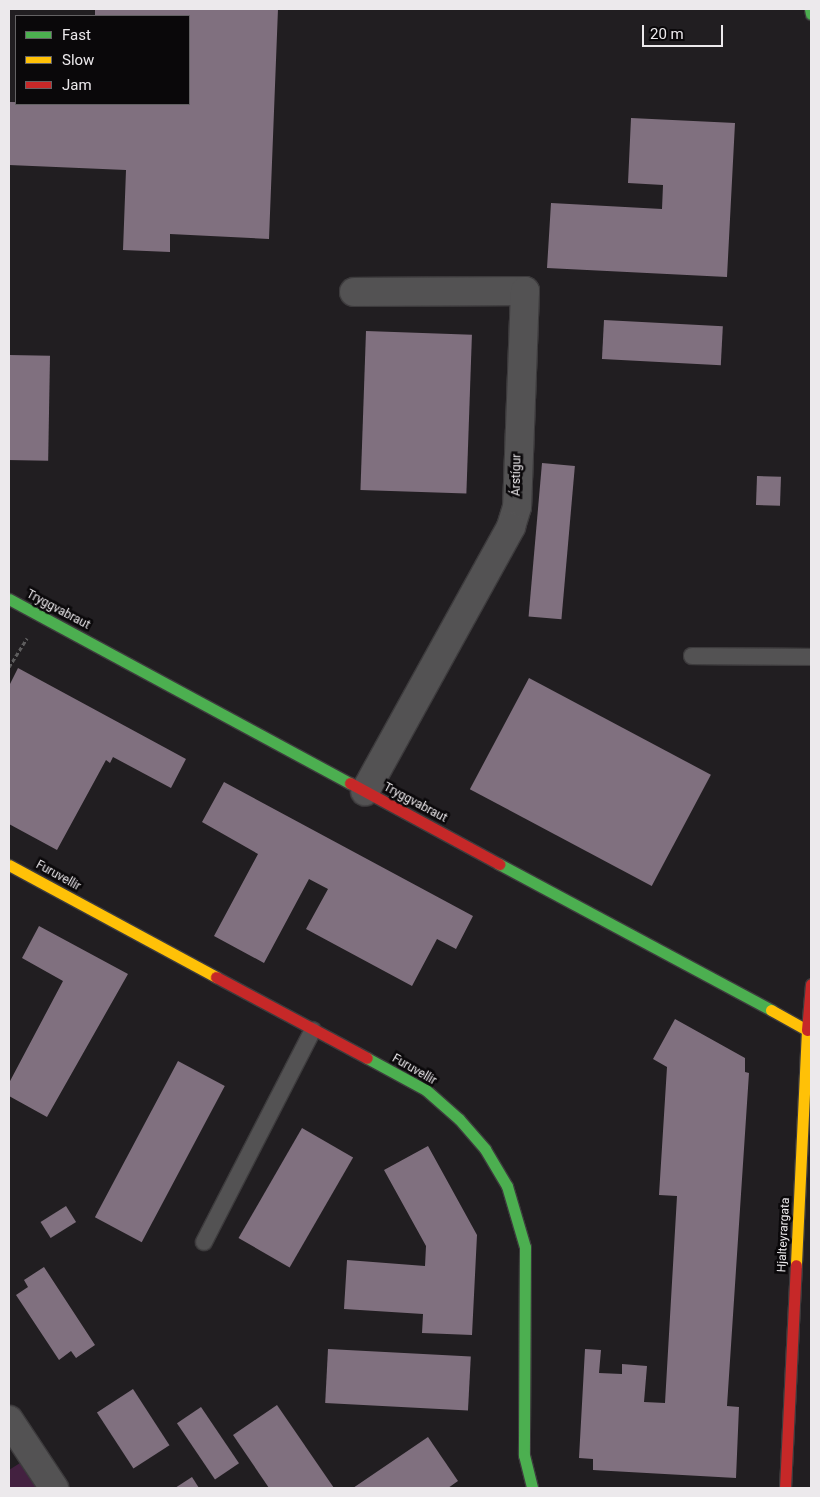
<!DOCTYPE html>
<meta charset="utf-8">
<style>
body{margin:0}
#map{position:relative;width:820px;height:1497px;overflow:hidden;background:#211e21;font-family:Roboto,sans-serif}
div>[style]{position:absolute}
[style*='--x']{left:calc(var(--x)*1px);top:calc(var(--y)*1px);width:calc(var(--w)*1px);rotate:calc(var(--a)*1deg)}
.green>*{inset:0;background:#432140}
.building>*{inset:0;background:#80707f;transform-origin:0 0}
.path>*{height:3px;margin-top:-1.5px;transform-origin:0;background:repeating-linear-gradient(90deg,#5e5d5e 0 4px,transparent 0 6.5px)}
.roads{filter:drop-shadow(1px 0 #3d3b3d) drop-shadow(-1px 0 #3d3b3d) drop-shadow(0 1px #3d3b3d) drop-shadow(0 -1px #3d3b3d)}
.lane>*{height:16px;margin:-8px;padding:0 8px;transform-origin:8px;border-radius:8px;background:#535253}
.street>*{height:28px;margin:-14px;padding:0 14px;transform-origin:14px;border-radius:14px;background:#535253}
.fast>*{height:11px;margin:-5.5px;padding:0 5.5px;transform-origin:5.5px;border-radius:5.5px;background:#4caf50}
.slow>*{height:11px;margin:-5.5px;padding:0 5.5px;transform-origin:5.5px;border-radius:5.5px;background:#ffc107}
.jam>*{height:11px;margin:-5.5px;padding:0 5.5px;transform-origin:5.5px;border-radius:5.5px;background:#c62828}
span{translate:-50% -50%;white-space:nowrap;text-align:center;line-height:1.15;-webkit-text-stroke:5px #0a080a;paint-order:stroke}
.street-label{font-size:12px;color:#ece9ec}
.frame{position:absolute;inset:0;border:10px solid #ece9ec;pointer-events:none}
.legend{position:absolute;left:15px;top:15px;width:175px;height:90px;box-sizing:border-box;background:#0a080a;border:1px solid #646264;margin:0;padding:6px 9px;list-style:none;font-size:15px;color:#ece9ec}
.legend li{display:flex;align-items:center;gap:10px;height:25px}
.legend b{width:25px;border:1px solid #646264}
.scale{position:absolute;left:642px;top:25px;width:81px;height:22px;box-sizing:border-box;border:2px solid #ece9ec;border-top:0;padding-left:6px;font-size:15px;line-height:18px;white-space:nowrap;color:#ece9ec;-webkit-text-stroke:4px #0a080a;paint-order:stroke}
</style>
<div id="map">
<div class="green">
<div style="clip-path:polygon(20px 1463px,37px 1488px,9px 1488px,9px 1470px)"></div>
</div>
<div class="building">
<div style="clip-path:polygon(95px 9px,278px 9px,269px 239px,170px 234px,170px 252px,123px 250px,126px 170px,9px 165px,9px 102px,189px 104px,189px 16px,95px 16px)"></div>
<div style="clip-path:polygon(631px 118px,735px 123px,727px 277px,547px 268px,551px 203px,662px 209px,663px 185px,628px 183px)"></div>
<div style="left:604px;top:320px;width:119px;height:39px;rotate:3deg"></div>
<div style="left:366px;top:331px;width:106px;height:159px;rotate:2deg"></div>
<div style="left:9px;top:355px;width:41px;height:105px;rotate:1deg"></div>
<div style="left:542px;top:463px;width:33px;height:154px;rotate:5deg"></div>
<div style="left:757px;top:476px;width:24px;height:29px;rotate:2deg"></div>
<div style="clip-path:polygon(18px 668px,186px 759px,171px 788px,113px 757px,110px 763px,106px 760px,57px 850px,9px 824px,9px 686px)"></div>
<div style="left:529px;top:678px;width:206px;height:126px;rotate:28deg"></div>
<div style="clip-path:polygon(224px 782px,473px 916px,456px 949px,437px 939px,412px 986px,306px 929px,328px 889px,309px 879px,264px 963px,214px 936px,258px 854px,202px 822px)"></div>
<div style="clip-path:polygon(39px 926px,128px 974px,47px 1117px,9px 1096px,9px 1083px,63px 981px,22px 958px)"></div>
<div style="clip-path:polygon(675px 1019px,745px 1058px,745px 1072px,749px 1073px,727px 1406px,739px 1407px,736px 1478px,593px 1470px,593px 1459px,579px 1458px,585px 1349px,601px 1350px,599px 1373px,622px 1374px,622px 1364px,647px 1366px,644px 1402px,665px 1403px,677px 1196px,659px 1195px,667px 1067px,653px 1059px)"></div>
<div style="left:178px;top:1061px;width:53px;height:177px;rotate:28deg"></div>
<div style="left:302px;top:1128px;width:59px;height:127px;rotate:30deg"></div>
<div style="clip-path:polygon(428px 1146px,477px 1235px,472px 1335px,422px 1333px,423px 1314px,344px 1309px,347px 1260px,425px 1266px,426px 1246px,384px 1170px)"></div>
<div style="left:66px;top:1206px;width:19px;height:30px;rotate:58deg"></div>
<div style="clip-path:polygon(44px 1267px,95px 1345px,76px 1358px,71px 1351px,59px 1360px,16px 1295px,28px 1287px,24px 1280px)"></div>
<div style="left:328px;top:1349px;width:143px;height:54px;rotate:3deg"></div>
<div style="left:133px;top:1389px;width:67px;height:43px;rotate:57deg"></div>
<div style="clip-path:polygon(277px 1405px,334px 1488px,269px 1488px,233px 1435px)"></div>
<div style="left:201px;top:1407px;width:68px;height:29px;rotate:56deg"></div>
<div style="clip-path:polygon(428px 1437px,458px 1481px,448px 1488px,353px 1488px)"></div>
<div style="clip-path:polygon(192px 1477px,199px 1488px,175px 1488px)"></div>
</div>
<div class="path">
<div style="--x:9;--y:667;--w:34;--a:-58"></div>
</div>
<div class="roads">
<div class="lane">
<div style="--x:692;--y:656;--w:119;--a:0.5"></div>
<div style="--x:204;--y:1242;--w:238;--a:-62.8"></div>
</div>
<div class="street">
<div style="--x:354;--y:292;--w:171;--a:-0.3"></div>
<div style="--x:525;--y:291;--w:216;--a:92.1"></div>
<div style="--x:517;--y:507;--w:21;--a:107"></div>
<div style="--x:511;--y:527;--w:302;--a:118.9"></div>
<div style="--x:9;--y:1420;--w:82;--a:56.5"></div>
</div>
<div class="fast">
<div style="--x:810;--y:9;--w:5;--a:79"></div>
<div style="--x:9;--y:599;--w:387;--a:28.4"></div>
<div style="--x:499;--y:864;--w:309;--a:28.2"></div>
<div style="--x:367;--y:1058;--w:67;--a:28.5"></div>
<div style="--x:426;--y:1090;--w:44;--a:41.3"></div>
<div style="--x:459;--y:1119;--w:40;--a:49"></div>
<div style="--x:485;--y:1149;--w:43;--a:59.3"></div>
<div style="--x:507;--y:1186;--w:64;--a:73.6"></div>
<div style="--x:525;--y:1247;--w:208;--a:90.3"></div>
<div style="--x:524;--y:1455;--w:34;--a:76"></div>
</div>
<div class="slow">
<div style="--x:9;--y:865;--w:235;--a:28.4"></div>
<div style="--x:771;--y:1010;--w:41;--a:29.1"></div>
<div style="--x:807;--y:1030;--w:235;--a:92.7"></div>
</div>
<div class="jam">
<div style="--x:350;--y:783;--w:170;--a:28.5"></div>
<div style="--x:216;--y:977;--w:171;--a:28.2"></div>
<div style="--x:807;--y:1030;--w:46;--a:-85"></div>
<div style="--x:785;--y:1488;--w:223;--a:-87.2"></div>
</div>
</div>
<div class="street-label">
<span style="left:517px;top:475px;rotate:-89deg">Árstígur</span>
<span style="left:58px;top:610px;rotate:28deg">Tryggvabraut</span>
<span style="left:415px;top:803px;rotate:28deg">Tryggvabraut</span>
<span style="left:58px;top:876px;rotate:29deg">Furuvellir</span>
<span style="left:414px;top:1070px;rotate:30deg">Furuvellir</span>
<span style="left:784px;top:1235px;rotate:-87deg">Hjalteyrargata</span>
</div>
<div class="frame"></div>
<ul class="legend">
<li><b style="height:6px;background:#4caf50"></b>Fast</li>
<li><b style="height:6px;background:#ffc107"></b>Slow</li>
<li><b style="height:6px;background:#c62828"></b>Jam</li>
</ul>
<div class="scale">20 m</div>
</div>
